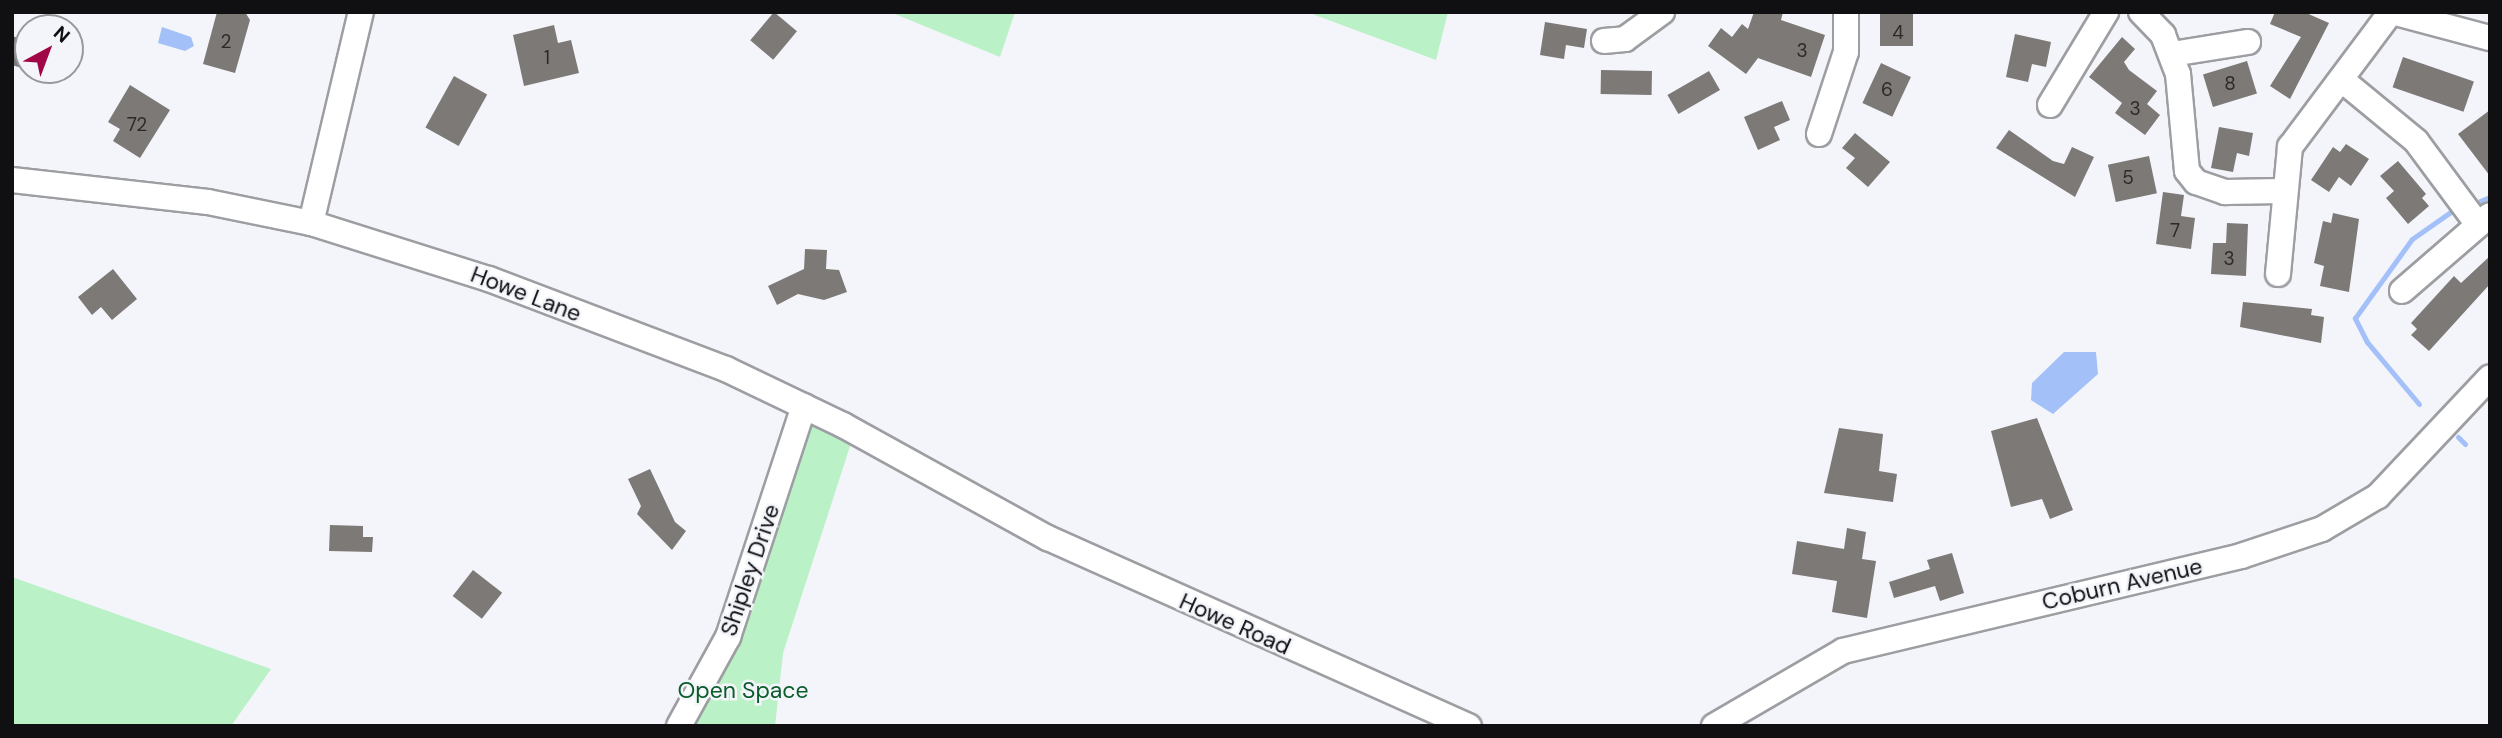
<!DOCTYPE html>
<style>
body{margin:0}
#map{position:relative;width:2502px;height:738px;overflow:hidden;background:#f3f5fa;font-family:"DM Sans",sans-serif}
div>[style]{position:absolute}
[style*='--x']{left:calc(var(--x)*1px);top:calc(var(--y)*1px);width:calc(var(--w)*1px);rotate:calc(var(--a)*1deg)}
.green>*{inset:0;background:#bbf1c6}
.water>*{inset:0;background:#a3c1f8}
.stream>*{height:5px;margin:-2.5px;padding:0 2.5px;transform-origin:2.5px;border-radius:2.5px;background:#a3c1f8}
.building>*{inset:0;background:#7d7977;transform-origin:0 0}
.roads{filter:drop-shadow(2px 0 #9d9ea2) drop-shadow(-2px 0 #9d9ea2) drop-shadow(0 2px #9d9ea2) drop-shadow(0 -2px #9d9ea2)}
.minor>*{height:24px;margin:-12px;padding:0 12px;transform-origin:12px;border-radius:12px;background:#fff}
span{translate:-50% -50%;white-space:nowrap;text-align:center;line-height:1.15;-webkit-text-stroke:5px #f3f5fa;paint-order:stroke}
.number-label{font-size:19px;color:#2b2a2b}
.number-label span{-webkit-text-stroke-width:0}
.street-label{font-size:23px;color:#101012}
.park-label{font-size:23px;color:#0b5d2c}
.frame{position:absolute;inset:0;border:14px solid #101012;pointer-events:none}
.north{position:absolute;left:14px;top:14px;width:70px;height:70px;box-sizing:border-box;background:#f3f5fa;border:2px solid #98999d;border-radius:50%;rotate:41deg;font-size:19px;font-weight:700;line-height:28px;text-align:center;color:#101012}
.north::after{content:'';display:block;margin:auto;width:24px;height:32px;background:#a10747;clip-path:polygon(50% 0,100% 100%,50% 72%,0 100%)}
</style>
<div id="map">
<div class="green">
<div style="clip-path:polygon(890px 12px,1015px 12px,1000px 57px)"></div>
<div style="clip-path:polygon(1307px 12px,1448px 12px,1436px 60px)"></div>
<div style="clip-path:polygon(804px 406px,855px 431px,783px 653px,775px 726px,679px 726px,701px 694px)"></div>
<div style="clip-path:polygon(12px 577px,271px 669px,231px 726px,12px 726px)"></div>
</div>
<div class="water">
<div style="clip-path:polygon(162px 27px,191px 37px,194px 46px,185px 51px,158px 43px)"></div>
<div style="clip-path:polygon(2064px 352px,2096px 352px,2098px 374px,2053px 414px,2031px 400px,2032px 383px)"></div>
</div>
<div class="stream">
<div style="--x:2480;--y:201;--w:11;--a:-22"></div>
<div style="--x:2419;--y:404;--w:81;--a:-130"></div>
<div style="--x:2367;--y:342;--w:27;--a:-117"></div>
<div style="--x:2355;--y:318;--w:97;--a:-54.2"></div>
<div style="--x:2412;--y:239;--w:49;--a:-35"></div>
<div style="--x:2458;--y:437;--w:10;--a:45"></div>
</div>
<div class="building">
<div style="clip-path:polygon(217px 12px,245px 12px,250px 20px,235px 73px,203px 64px)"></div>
<div style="left:774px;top:12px;width:30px;height:37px;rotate:40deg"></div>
<div style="clip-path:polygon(1754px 12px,1783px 12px,1781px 20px,1825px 35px,1811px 77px,1758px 58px,1746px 74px,1708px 46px,1721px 28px,1732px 37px,1742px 24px,1748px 29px)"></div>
<div style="left:1880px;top:12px;width:33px;height:34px"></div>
<div style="clip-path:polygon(2275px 12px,2304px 12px,2329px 23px,2290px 99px,2270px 86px,2301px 37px,2270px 24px)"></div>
<div style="clip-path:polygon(1545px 22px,1587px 29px,1584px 48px,1566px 45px,1564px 59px,1540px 55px)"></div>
<div style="clip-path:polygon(554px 25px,558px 43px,571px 40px,579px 73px,524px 86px,513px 35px)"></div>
<div style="clip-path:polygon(2015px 34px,2051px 42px,2046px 67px,2032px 64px,2028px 82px,2006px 77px)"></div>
<div style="clip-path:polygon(12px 36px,28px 41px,28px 70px,12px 65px)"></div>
<div style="clip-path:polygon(2122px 37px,2135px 49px,2124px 62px,2129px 70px,2157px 91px,2147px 104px,2160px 115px,2145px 135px,2115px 113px,2122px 103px,2089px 77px)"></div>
<div style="left:2403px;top:57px;width:75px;height:32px;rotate:19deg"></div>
<div style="left:2247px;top:61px;width:34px;height:46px;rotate:73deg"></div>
<div style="left:1881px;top:63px;width:33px;height:44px;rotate:25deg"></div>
<div style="left:1601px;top:70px;width:51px;height:24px;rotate:1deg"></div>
<div style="left:1709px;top:71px;width:22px;height:48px;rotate:60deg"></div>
<div style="left:454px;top:76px;width:38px;height:59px;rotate:29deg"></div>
<div style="clip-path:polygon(130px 85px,170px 110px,140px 158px,113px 141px,120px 129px,108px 122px)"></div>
<div style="clip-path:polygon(1782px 101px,1790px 120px,1774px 127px,1780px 140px,1758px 150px,1744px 117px)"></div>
<div style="clip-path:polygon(2490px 110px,2490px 176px,2458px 134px)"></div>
<div style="clip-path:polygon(2219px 127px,2253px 133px,2249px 156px,2237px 153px,2233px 172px,2211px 168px)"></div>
<div style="clip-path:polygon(2009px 130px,2053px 161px,2064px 164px,2072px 147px,2094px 157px,2075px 197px,1996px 148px)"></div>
<div style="clip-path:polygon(1855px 133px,1890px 162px,1868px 187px,1846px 168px,1855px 158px,1842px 148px)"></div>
<div style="clip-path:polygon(2346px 144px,2369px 159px,2351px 186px,2339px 177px,2329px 192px,2311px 180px,2333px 147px,2340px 152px)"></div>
<div style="left:2149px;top:156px;width:38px;height:42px;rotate:78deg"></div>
<div style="clip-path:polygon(2398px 161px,2426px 194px,2422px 198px,2429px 206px,2408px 224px,2386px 198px,2394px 191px,2380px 176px)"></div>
<div style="clip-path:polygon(2163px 192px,2184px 195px,2181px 216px,2195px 218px,2191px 249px,2156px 244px)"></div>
<div style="clip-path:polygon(2333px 213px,2359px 219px,2349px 292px,2320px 286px,2324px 266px,2314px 263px,2323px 221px,2331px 223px)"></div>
<div style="clip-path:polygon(2227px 223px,2248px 224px,2246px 276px,2211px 274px,2213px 243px,2226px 243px)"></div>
<div style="clip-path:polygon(805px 249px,827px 250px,826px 269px,839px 270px,847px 292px,824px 300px,798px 294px,777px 305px,768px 286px,804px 269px)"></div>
<div style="clip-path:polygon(2490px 256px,2490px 284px,2429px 351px,2411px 335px,2417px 329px,2411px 323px,2454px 276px,2461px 283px)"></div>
<div style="clip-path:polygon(113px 269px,137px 299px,112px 320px,101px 307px,92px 315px,78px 297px)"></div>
<div style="clip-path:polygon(2243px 302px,2312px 309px,2311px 315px,2324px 317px,2321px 343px,2240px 327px)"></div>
<div style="clip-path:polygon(2037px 418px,2073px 510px,2050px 519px,2042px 499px,2011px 507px,1991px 431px)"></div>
<div style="clip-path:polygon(1839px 428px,1883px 434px,1879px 471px,1897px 474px,1893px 502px,1824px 493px)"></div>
<div style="clip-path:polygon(650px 469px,675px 522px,686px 531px,672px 550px,637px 514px,641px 506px,628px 479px)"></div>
<div style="clip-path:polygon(330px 525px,363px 526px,363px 537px,373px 537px,372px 552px,329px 551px)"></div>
<div style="clip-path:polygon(1847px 528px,1866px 532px,1862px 559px,1876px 561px,1867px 618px,1832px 612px,1837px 581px,1792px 574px,1797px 541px,1844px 549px)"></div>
<div style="clip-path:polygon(1952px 553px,1964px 593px,1940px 601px,1935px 586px,1894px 598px,1889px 582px,1930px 569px,1927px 560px)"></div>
<div style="left:473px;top:570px;width:37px;height:33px;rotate:38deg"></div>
</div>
<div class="roads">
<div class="minor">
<div style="--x:2141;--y:12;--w:32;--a:46"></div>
<div style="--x:2163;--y:35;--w:42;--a:69"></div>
<div style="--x:2178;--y:74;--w:97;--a:84.7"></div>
<div style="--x:2187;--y:171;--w:14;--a:51"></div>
<div style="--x:2196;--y:182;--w:31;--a:19"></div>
<div style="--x:2225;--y:192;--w:57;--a:-1"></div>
<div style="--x:2392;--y:12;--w:101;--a:14.9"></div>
<div style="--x:1604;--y:41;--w:21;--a:-5"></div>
<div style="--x:1625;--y:39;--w:46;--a:-36.1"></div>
<div style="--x:2172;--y:54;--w:77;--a:-9"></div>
<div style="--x:2342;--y:80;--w:96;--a:39.5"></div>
<div style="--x:2416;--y:141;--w:101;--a:53.5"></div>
<div style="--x:2050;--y:105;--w:109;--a:-58.9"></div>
<div style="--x:1819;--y:134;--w:86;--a:-71.8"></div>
<div style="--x:1846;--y:52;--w:40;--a:-90"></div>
<div style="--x:12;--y:180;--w:197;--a:6.4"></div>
<div style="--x:208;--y:202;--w:105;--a:11.5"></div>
<div style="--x:311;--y:223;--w:187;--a:17.5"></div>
<div style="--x:489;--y:279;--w:254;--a:20.8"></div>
<div style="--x:726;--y:369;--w:130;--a:25.6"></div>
<div style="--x:843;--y:425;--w:234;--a:28.9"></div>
<div style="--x:1048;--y:538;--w:461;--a:24.1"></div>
<div style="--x:311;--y:223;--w:217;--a:-76.7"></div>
<div style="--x:2278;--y:274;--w:128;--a:-84.6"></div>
<div style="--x:2290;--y:147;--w:169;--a:-53.2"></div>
<div style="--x:2402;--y:291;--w:116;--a:-40.8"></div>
<div style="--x:679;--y:726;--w:102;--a:-61.2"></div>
<div style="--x:728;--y:637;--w:243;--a:-71.8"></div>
<div style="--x:1714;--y:726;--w:149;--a:-30.2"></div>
<div style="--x:1843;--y:651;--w:409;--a:-13.4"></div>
<div style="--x:2241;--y:556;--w:85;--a:-18.4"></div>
<div style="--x:2322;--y:529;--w:65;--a:-30.5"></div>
<div style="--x:2378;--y:496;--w:163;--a:-46.7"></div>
</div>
</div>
<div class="number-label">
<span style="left:1898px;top:33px">4</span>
<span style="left:226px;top:42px">2</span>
<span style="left:1802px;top:51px">3</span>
<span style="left:547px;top:58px">1</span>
<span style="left:2230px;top:84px">8</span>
<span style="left:1887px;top:90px">6</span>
<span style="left:2135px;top:109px">3</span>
<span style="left:137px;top:125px">72</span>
<span style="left:2128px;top:178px">5</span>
<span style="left:2175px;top:231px">7</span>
<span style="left:2229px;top:259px">3</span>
</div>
<div class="street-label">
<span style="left:526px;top:294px;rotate:21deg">Howe Lane</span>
<span style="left:750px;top:570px;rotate:-71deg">Shipley Drive</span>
<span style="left:2122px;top:584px;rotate:-13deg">Coburn Avenue</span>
<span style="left:1235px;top:624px;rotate:24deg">Howe Road</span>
</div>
<div class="park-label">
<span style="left:743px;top:690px">Open Space</span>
</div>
<div class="frame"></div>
<div class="north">N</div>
</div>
